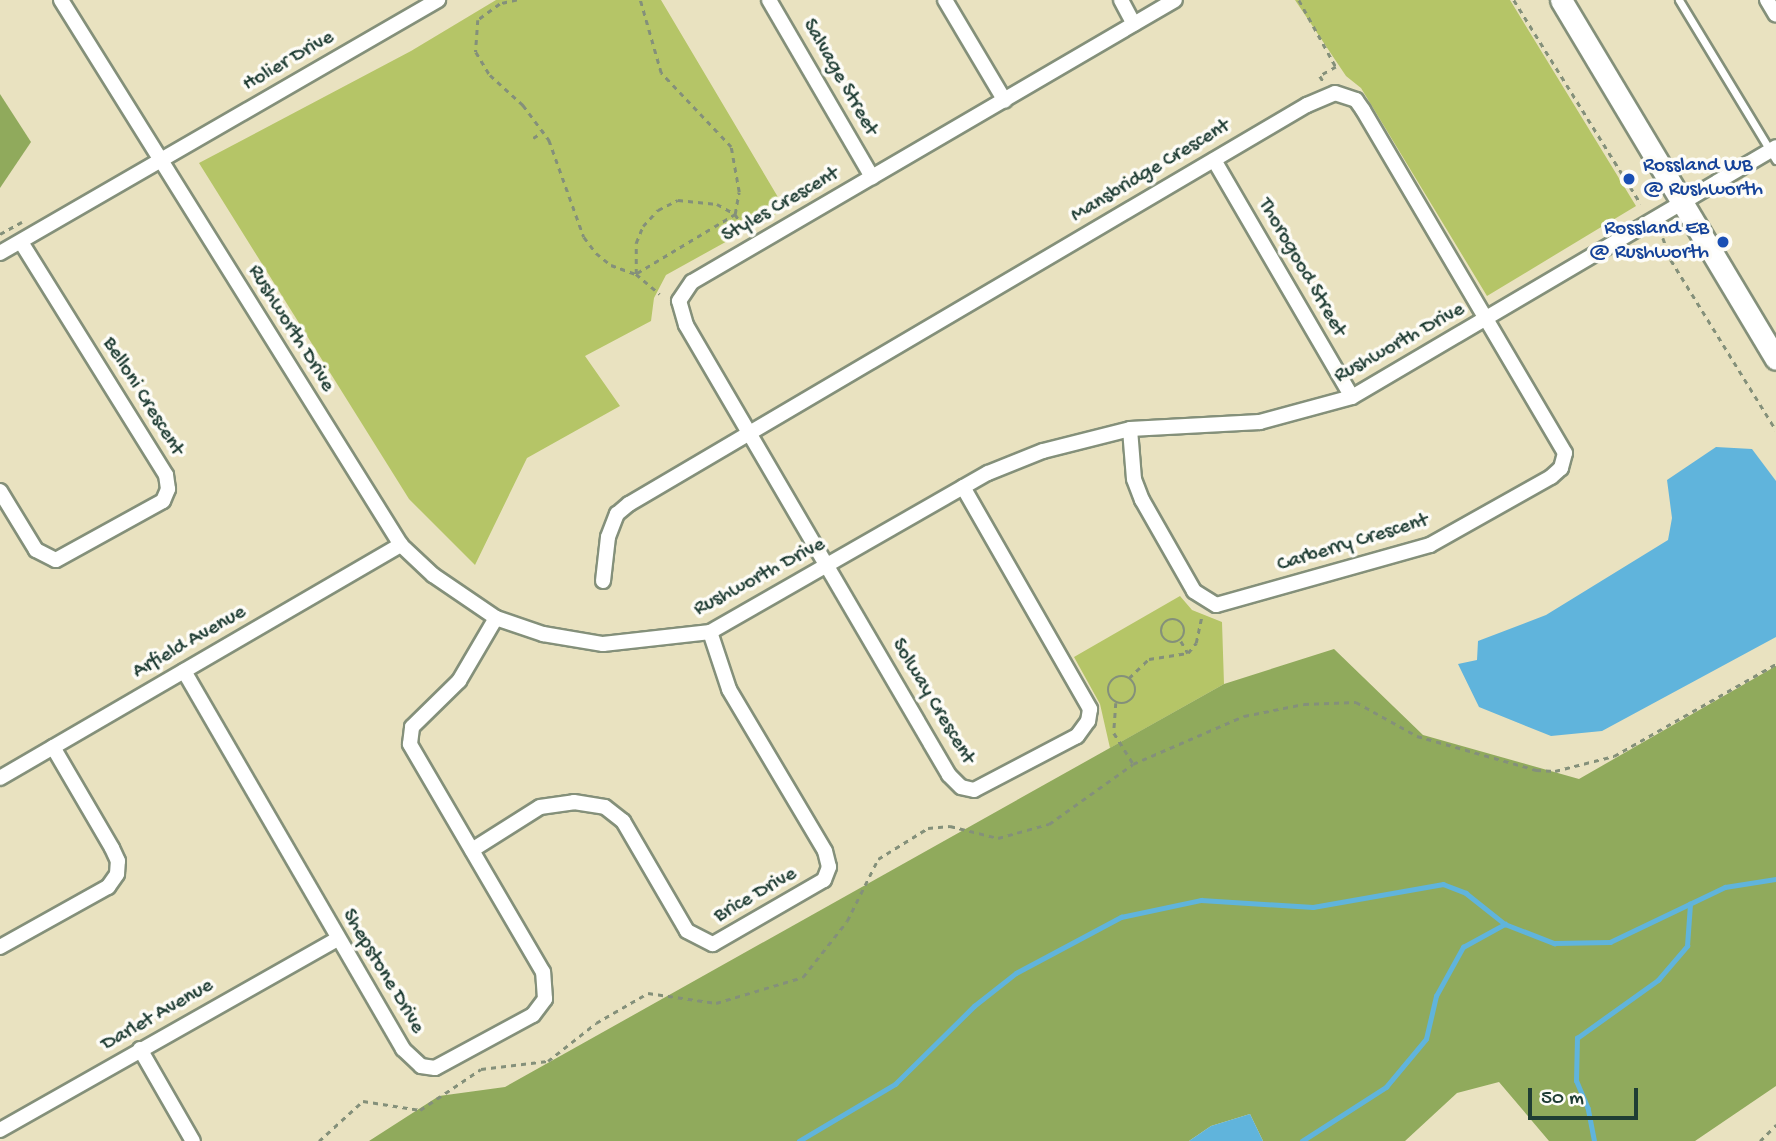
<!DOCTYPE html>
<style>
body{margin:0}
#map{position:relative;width:1776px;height:1141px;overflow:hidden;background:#e9e2c0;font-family:"Gochi Hand",sans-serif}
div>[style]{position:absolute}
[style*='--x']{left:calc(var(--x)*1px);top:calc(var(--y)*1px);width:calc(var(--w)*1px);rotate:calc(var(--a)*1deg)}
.green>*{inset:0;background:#b5c567}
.forest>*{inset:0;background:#90aa5c}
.water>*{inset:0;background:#60b4dc}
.stream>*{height:4.5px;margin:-2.25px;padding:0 2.25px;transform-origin:2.25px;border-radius:2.25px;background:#60b4dc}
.path>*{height:2.5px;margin-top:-1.25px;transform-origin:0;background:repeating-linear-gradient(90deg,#84907a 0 5px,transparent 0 10px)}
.path>.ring{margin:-1.25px;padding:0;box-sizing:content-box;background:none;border:2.5px solid #84907a;border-radius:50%}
.roads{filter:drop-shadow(2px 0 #84907a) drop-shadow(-2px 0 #84907a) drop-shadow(0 2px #84907a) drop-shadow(0 -2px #84907a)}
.service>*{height:7px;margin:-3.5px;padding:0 3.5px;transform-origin:3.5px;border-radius:3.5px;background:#fff}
.minor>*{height:14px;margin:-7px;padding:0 7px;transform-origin:7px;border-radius:7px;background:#fff}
.secondary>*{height:21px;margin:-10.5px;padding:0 10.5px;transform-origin:10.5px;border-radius:10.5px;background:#fff}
.dots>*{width:19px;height:19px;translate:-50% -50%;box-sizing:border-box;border:4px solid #fdfcf7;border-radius:50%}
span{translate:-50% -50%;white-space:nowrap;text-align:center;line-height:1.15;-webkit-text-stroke:7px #fdfcf7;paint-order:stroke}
.street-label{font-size:21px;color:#1f3d34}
.transit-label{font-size:21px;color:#164399}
.left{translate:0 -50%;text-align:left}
.right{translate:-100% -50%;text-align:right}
.scale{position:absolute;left:1528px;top:1088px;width:110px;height:32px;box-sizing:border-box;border:4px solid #1f3d34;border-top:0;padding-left:9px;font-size:21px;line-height:24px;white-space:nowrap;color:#1f3d34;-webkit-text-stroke:5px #fdfcf7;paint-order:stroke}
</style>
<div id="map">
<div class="green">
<div style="clip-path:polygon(496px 0,661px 0,785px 209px,666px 275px,654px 298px,651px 321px,585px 356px,620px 406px,527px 458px,475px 565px,409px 499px,199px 163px,411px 51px)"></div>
<div style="clip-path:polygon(1295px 0,1510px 0,1636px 206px,1487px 296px,1361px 88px,1346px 76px)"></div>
<div style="clip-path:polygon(1180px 596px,1192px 610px,1222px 622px,1224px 684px,1110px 748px,1100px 704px,1074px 657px)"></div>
</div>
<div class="forest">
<div style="clip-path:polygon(0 94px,31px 142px,0 188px)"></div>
<div style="clip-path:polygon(1334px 649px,1423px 735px,1579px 779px,1776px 666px,1776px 1086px,1695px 1141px,1549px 1141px,1499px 1082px,1457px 1093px,1405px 1141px,1263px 1141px,1250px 1114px,1211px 1126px,1189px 1141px,369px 1141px,439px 1096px,505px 1087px,1224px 684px)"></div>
</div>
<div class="water">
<div style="clip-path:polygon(1716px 447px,1752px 449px,1776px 481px,1776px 637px,1602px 731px,1551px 736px,1479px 707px,1458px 664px,1477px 660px,1478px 641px,1546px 615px,1668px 540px,1672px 518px,1667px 480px)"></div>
<div style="clip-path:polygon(1250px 1114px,1263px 1141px,1189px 1141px,1211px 1126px)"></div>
</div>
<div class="stream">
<div style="--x:799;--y:1141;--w:112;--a:-30.7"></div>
<div style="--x:895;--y:1084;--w:111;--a:-44.6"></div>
<div style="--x:974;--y:1006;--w:53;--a:-38.2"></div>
<div style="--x:1016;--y:973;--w:119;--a:-28.1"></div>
<div style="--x:1121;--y:917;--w:82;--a:-12"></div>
<div style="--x:1201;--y:900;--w:112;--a:3.6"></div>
<div style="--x:1313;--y:907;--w:132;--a:-10"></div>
<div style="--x:1443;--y:884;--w:25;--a:21"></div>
<div style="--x:1466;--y:893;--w:50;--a:38.5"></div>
<div style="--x:1505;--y:924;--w:53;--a:21.2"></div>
<div style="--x:1554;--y:943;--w:56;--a:-1"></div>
<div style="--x:1610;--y:942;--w:127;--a:-25.6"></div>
<div style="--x:1725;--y:887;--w:52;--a:-8.9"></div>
<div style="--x:1302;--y:1141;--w:100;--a:-32.7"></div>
<div style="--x:1386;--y:1087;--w:62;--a:-50.2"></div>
<div style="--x:1426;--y:1039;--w:44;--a:-76.9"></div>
<div style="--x:1436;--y:996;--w:56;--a:-61.1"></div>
<div style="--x:1463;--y:947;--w:48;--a:-28.7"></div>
<div style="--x:1594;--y:1141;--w:33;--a:-101"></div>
<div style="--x:1588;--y:1109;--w:30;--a:-113"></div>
<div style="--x:1576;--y:1081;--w:43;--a:-88.7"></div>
<div style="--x:1577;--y:1038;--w:100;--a:-35.6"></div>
<div style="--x:1658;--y:980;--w:45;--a:-49.5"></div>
<div style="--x:1687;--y:946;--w:42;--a:-85.9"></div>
</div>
<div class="path">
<div style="--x:517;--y:0;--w:17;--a:167"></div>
<div style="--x:500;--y:4;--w:27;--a:144"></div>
<div style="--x:478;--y:20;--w:32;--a:94"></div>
<div style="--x:476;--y:52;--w:27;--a:59"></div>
<div style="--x:490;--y:75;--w:45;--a:42.3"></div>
<div style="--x:523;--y:105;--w:44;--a:53.4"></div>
<div style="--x:549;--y:140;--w:103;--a:70.2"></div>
<div style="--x:584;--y:237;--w:20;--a:53"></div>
<div style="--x:596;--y:253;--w:19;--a:39"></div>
<div style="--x:611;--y:265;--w:27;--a:20"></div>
<div style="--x:636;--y:274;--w:31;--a:40"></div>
<div style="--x:1299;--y:0;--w:77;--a:61.1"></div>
<div style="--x:1336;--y:67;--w:18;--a:151"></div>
<div style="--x:1320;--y:76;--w:6;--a:59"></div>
<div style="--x:1514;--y:0;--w:240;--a:58.1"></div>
<div style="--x:533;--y:138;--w:13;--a:-32"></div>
<div style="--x:0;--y:234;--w:25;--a:-29"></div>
<div style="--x:1663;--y:238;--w:23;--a:70"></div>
<div style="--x:1671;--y:260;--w:200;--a:58.3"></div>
<div style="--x:637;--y:273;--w:114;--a:-31"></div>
<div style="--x:735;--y:214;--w:22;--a:-80"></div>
<div style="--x:739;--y:192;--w:46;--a:-100.1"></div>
<div style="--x:731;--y:147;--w:102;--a:-133.4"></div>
<div style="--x:661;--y:73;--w:76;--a:-106"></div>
<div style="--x:636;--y:274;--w:31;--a:-90"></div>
<div style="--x:636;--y:243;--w:18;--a:-68"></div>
<div style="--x:643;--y:226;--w:22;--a:-47"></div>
<div style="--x:658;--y:210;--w:22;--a:-27"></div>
<div style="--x:678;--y:200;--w:39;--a:6"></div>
<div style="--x:717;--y:204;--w:21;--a:29"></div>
<div style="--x:735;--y:214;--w:20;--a:57"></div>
<div class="ring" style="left:1161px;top:619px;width:21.5px;height:21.5px"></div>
<div style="--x:1181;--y:641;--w:14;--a:60"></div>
<div class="ring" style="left:1108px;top:676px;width:25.5px;height:25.5px"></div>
<div style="--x:1129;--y:678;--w:28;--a:-44"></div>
<div style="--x:1149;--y:659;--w:39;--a:-9"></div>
<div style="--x:1188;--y:653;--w:13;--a:-51"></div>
<div style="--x:1196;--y:643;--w:29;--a:-78"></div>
<div style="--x:1116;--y:703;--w:30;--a:94"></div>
<div style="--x:1114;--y:733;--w:36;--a:58"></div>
<div style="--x:319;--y:1141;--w:59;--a:-42.3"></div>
<div style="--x:363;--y:1101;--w:58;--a:9"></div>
<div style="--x:420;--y:1110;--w:73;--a:-33.9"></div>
<div style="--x:481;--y:1069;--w:67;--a:-6.8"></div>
<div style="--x:548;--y:1061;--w:61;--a:-38.4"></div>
<div style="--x:596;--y:1023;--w:60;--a:-30"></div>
<div style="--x:648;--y:993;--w:69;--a:8.4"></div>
<div style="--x:716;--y:1003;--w:91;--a:-16.6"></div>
<div style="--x:803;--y:977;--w:71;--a:-51.8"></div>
<div style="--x:847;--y:921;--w:69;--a:-63.4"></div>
<div style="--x:878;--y:859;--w:59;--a:-31.8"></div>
<div style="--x:928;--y:828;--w:22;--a:-5"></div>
<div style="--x:950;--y:826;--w:49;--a:14"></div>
<div style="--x:998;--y:838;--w:53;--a:-15.4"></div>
<div style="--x:1049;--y:824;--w:103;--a:-35.5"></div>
<div style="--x:1133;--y:764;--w:121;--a:-23.4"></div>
<div style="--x:1244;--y:716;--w:61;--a:-11.3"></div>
<div style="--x:1304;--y:704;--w:52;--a:-2.2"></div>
<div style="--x:1356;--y:702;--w:70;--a:29.1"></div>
<div style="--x:1417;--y:736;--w:124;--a:15.9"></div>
<div style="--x:1536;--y:770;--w:19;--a:3"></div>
<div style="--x:1555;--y:771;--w:61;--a:-14.3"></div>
<div style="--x:1614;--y:756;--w:186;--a:-29.6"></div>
<div style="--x:1760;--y:1141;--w:23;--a:-45"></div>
</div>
<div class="roads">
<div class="service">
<div style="--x:1679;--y:0;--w:187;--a:58.8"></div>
</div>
<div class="minor">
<div style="--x:61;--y:0;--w:642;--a:58.04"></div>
<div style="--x:401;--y:545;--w:44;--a:43.2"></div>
<div style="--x:433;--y:575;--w:76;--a:34.3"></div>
<div style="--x:496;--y:618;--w:50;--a:18.8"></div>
<div style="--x:543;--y:634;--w:61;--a:9.5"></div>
<div style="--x:603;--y:644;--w:108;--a:-6.4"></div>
<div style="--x:710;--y:632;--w:320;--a:-29.8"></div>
<div style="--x:988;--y:473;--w:59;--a:-21.8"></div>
<div style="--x:1043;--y:451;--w:90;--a:-14.2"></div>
<div style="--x:1130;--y:429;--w:130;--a:-3.1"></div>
<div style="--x:1260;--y:422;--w:95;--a:-15.2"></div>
<div style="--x:1352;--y:397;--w:492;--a:-30.5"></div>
<div style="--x:769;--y:0;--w:205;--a:59.8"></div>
<div style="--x:945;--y:0;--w:117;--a:59.3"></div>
<div style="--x:1121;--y:0;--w:27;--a:62"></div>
<div style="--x:1767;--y:0;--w:17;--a:59"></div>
<div style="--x:1214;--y:160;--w:274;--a:59.8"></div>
<div style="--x:0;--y:253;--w:506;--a:-30.01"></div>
<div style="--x:963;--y:487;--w:256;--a:60.2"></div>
<div style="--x:1090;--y:709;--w:12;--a:99"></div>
<div style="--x:1088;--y:721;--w:19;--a:126"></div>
<div style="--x:1077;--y:736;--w:116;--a:152.3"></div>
<div style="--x:974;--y:790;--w:13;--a:-167"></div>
<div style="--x:961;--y:787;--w:17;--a:-135"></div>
<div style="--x:949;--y:775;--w:521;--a:-120.3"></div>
<div style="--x:686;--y:325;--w:25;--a:-106"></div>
<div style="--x:679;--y:301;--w:23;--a:-56"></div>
<div style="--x:692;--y:282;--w:559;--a:-30.28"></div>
<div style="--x:0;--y:491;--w:69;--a:58.6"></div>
<div style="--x:36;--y:550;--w:22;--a:27"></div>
<div style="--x:56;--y:560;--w:122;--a:-28.9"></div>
<div style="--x:163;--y:501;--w:13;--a:-67"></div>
<div style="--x:168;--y:489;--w:14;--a:-98"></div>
<div style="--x:166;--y:475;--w:274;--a:-121.9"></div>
<div style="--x:603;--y:581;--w:44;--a:-83.5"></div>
<div style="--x:608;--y:537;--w:25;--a:-69"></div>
<div style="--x:617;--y:514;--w:16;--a:-40"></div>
<div style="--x:629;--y:504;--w:787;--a:-30.48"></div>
<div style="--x:1307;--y:105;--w:30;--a:-23"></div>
<div style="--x:1335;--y:93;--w:22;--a:18"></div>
<div style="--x:1356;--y:100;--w:12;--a:55"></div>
<div style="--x:1363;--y:110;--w:398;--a:59.5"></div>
<div style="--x:1565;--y:453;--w:16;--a:105"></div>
<div style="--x:1561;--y:468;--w:13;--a:138"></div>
<div style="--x:1551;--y:477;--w:139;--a:150.7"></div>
<div style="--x:1430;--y:545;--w:222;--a:164.3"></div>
<div style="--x:1216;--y:605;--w:26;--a:-148"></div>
<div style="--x:1194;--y:591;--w:105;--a:-119.7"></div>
<div style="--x:1142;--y:500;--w:22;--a:-111"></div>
<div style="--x:1134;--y:479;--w:50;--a:-94.6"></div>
<div style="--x:184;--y:671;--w:437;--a:59.9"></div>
<div style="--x:403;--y:1049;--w:25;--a:43"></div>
<div style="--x:421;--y:1066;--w:14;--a:8"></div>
<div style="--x:435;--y:1068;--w:111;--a:-28.4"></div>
<div style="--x:533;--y:1015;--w:20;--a:-53"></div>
<div style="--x:545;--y:999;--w:27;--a:-94"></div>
<div style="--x:543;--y:972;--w:264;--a:-120.3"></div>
<div style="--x:410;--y:744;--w:17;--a:-83"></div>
<div style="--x:412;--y:727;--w:66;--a:-44.4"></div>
<div style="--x:459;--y:681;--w:73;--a:-59.6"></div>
<div style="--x:0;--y:778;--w:464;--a:-30.2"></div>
<div style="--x:472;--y:850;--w:80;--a:-32.3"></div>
<div style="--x:540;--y:807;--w:34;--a:-8"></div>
<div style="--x:574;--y:802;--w:31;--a:9"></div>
<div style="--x:605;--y:807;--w:23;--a:38"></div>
<div style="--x:623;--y:821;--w:127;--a:59.8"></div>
<div style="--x:687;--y:931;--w:29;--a:27"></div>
<div style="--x:713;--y:944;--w:128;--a:-30"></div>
<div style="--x:824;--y:880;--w:14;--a:-69"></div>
<div style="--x:829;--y:867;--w:16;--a:-104"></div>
<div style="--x:825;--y:851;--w:188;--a:-120.7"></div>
<div style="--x:729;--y:689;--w:60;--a:-108.4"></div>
<div style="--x:0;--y:947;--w:124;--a:-29.1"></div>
<div style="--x:108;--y:887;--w:16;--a:-55"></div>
<div style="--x:117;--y:874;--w:13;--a:-86"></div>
<div style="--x:118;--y:861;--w:14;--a:-115"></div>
<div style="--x:112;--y:848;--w:117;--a:-120.3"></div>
<div style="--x:140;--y:1049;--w:106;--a:60.1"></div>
<div style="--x:0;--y:1130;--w:388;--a:-29.5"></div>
</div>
<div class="secondary">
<div style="--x:1561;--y:0;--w:418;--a:59.1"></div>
</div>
</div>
<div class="dots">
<div style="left:1629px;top:179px;background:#1a4fb4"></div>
<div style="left:1723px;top:242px;background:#1a4fb4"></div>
</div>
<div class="street-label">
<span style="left:289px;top:62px;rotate:-30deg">Holier Drive</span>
<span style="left:839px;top:78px;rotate:60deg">Salvage Street</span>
<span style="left:1151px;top:172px;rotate:-31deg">Mansbridge Crescent</span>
<span style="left:781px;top:206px;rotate:-30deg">Styles Crescent</span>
<span style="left:1301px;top:268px;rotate:60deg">Thorogood Street</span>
<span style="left:290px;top:329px;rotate:58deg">Rushworth Drive</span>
<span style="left:1400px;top:344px;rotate:-29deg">Rushworth Drive</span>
<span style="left:142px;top:397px;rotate:58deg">Belloni Crescent</span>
<span style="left:1353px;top:544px;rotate:-17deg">Carberry Crescent</span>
<span style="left:760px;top:578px;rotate:-28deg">Rushworth Drive</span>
<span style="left:190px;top:643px;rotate:-30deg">Arfield Avenue</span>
<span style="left:932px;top:702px;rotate:59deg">Solway Crescent</span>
<span style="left:756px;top:896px;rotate:-30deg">Brice Drive</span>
<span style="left:382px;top:972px;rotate:59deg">Shepstone Drive</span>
<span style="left:158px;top:1016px;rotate:-30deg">Darlet Avenue</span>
</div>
<div class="transit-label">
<span class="left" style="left:1643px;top:179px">Rossland WB<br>@ Rushworth</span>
<span class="right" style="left:1709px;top:242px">Rossland EB<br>@ Rushworth</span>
</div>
<div class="scale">50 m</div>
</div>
